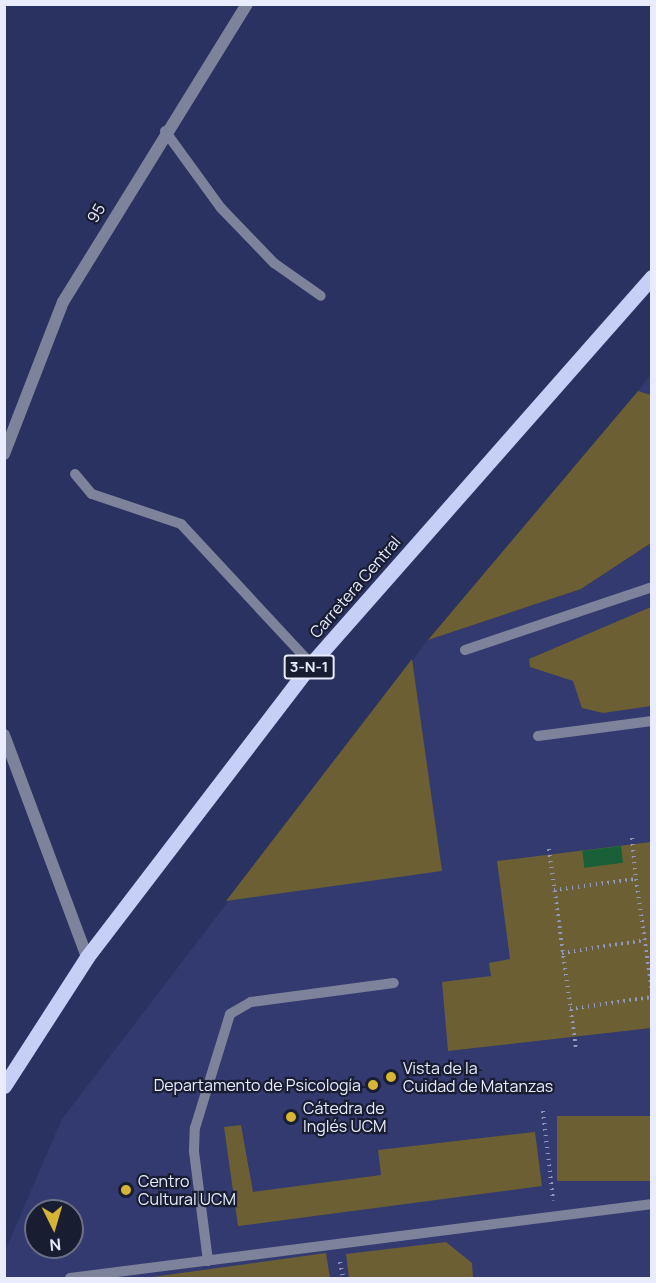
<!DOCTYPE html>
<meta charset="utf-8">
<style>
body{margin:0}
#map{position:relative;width:656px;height:1283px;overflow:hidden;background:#2a3261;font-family:Manrope,sans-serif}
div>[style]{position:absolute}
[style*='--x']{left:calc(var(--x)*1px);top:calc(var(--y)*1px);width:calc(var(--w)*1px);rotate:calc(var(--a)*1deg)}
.built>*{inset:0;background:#323a70}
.green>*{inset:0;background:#6c5f33;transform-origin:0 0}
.water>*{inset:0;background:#196038;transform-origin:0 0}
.path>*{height:4px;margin-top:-2px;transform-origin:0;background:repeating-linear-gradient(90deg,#9298b7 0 1.5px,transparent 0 6px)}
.service>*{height:10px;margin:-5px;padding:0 5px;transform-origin:5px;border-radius:5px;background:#7d839b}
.minor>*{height:12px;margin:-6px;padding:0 6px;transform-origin:6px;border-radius:6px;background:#7d839b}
.primary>*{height:15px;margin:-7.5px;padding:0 7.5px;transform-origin:7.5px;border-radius:7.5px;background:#c6d0f7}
.dots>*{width:16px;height:16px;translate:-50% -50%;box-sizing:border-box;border:3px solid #181d32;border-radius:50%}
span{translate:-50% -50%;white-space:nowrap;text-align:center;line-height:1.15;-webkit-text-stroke:4.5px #181d32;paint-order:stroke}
.shield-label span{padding:2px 4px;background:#181d32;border:2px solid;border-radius:4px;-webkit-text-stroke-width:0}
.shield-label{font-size:15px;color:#e8ecfe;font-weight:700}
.street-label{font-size:16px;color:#e8ecfe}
.poi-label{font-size:16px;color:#e8ecfe}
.left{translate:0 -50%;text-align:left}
.right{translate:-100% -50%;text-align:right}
.frame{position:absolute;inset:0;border:6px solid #e8ecfe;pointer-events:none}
.north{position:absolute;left:24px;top:1199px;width:60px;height:60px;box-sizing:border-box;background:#181d32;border:2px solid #6b7084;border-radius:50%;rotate:175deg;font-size:16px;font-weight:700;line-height:24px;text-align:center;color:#e8ecfe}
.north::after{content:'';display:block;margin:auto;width:21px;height:27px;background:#d6b534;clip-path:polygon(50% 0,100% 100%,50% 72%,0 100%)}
</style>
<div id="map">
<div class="built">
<div style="clip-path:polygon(651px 374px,651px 395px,638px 391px)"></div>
<div style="clip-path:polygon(evenodd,651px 543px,651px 1278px,5px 1278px,5px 1251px,62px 1119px,428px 640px,581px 589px,651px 543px,36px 1211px,72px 1211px,72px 1247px,36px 1247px,36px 1211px)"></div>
</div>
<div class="green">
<div style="clip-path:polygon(638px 391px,651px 395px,651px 543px,581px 589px,428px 640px)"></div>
<div style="clip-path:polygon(651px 607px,651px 706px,603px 713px,582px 708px,573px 681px,530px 667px,529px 659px)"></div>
<div style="clip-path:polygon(412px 659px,442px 871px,226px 901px)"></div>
<div style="clip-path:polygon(651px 842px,651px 1028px,448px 1051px,442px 982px,491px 976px,489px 963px,510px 959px,497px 861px)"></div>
<div style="left:651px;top:1116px;width:65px;height:94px;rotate:90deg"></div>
<div style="clip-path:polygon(241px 1125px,253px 1192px,381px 1175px,378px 1150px,535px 1132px,542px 1186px,238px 1226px,224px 1127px)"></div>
<div style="clip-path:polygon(446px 1242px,472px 1263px,473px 1278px,349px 1278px,346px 1254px)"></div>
<div style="clip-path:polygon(326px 1253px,330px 1278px,145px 1278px)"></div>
</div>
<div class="water">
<div style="left:621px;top:846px;width:17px;height:39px;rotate:83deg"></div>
</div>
<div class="path">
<div style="--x:632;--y:838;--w:41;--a:84.4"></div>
<div style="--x:549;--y:849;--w:203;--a:82.3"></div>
<div style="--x:554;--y:890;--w:83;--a:-7.6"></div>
<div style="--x:636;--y:879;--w:113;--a:81.9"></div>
<div style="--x:562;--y:953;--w:84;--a:-8.9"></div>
<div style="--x:570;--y:1009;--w:83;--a:-8.3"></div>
<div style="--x:543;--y:1111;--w:90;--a:83.6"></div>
<div style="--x:340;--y:1262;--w:16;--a:79"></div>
</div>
<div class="service">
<div style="--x:165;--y:131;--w:95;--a:54"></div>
<div style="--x:221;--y:208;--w:76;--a:46.1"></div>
<div style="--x:274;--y:263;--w:57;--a:35.1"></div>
<div style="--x:75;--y:474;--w:26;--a:50"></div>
<div style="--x:92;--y:494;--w:94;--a:18.6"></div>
<div style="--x:181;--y:524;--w:191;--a:47.1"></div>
<div style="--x:465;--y:650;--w:197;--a:-18.6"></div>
<div style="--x:538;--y:736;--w:115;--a:-7.5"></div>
<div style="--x:208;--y:1261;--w:111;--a:-97.3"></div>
<div style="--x:194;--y:1151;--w:23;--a:-88"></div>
<div style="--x:195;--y:1128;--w:119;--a:-72.9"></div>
<div style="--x:230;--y:1014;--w:24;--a:-30"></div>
<div style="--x:251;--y:1002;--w:144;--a:-7.6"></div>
<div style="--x:70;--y:1278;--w:587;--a:-7.25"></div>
</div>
<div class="minor">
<div style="--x:4;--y:454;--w:163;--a:-68.8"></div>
<div style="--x:63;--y:302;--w:350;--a:-58.3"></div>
<div style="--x:4;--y:735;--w:237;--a:69.5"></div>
</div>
<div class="primary">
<div style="--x:4;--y:1086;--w:153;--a:-57.2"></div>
<div style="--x:87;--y:957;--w:369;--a:-52.6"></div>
<div style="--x:311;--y:664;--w:516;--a:-48.62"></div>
</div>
<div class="dots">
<div style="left:391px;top:1077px;background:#d6b534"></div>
<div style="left:373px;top:1085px;background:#d6b534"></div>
<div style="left:291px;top:1117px;background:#d6b534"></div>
<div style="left:126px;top:1190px;background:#d6b534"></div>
</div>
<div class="shield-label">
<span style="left:309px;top:667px">3-N-1</span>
</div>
<div class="street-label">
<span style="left:96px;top:213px;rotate:-59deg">95</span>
<span style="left:355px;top:587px;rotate:-49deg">Carretera Central</span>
</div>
<div class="poi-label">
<span class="left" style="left:403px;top:1077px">Vista de la<br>Cuidad de Matanzas</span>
<span class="right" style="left:361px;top:1085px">Departamento de Psicología</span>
<span class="left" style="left:303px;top:1117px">Cátedra de<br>Inglés UCM</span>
<span class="left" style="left:138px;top:1190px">Centro<br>Cultural UCM</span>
</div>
<div class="frame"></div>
<div class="north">N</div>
</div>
